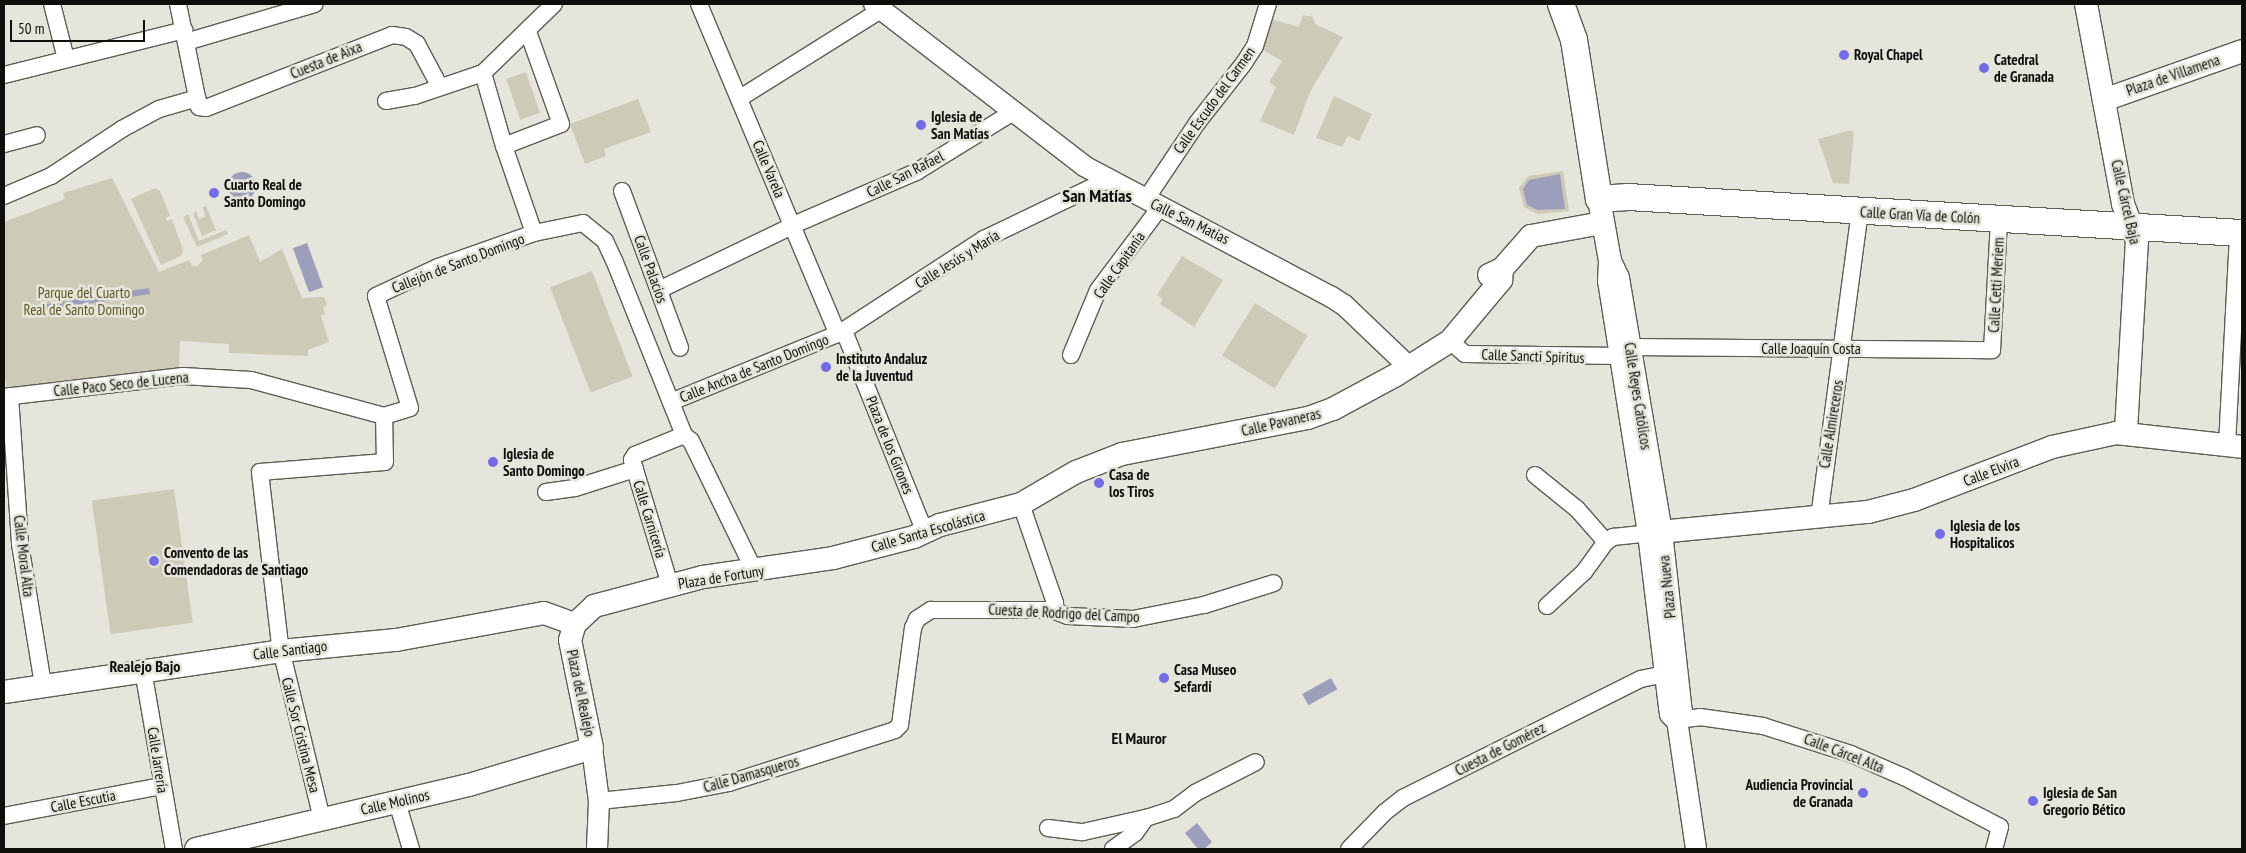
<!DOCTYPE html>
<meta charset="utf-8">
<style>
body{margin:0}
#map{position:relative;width:2246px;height:853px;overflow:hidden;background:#e6e5db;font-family:"PT Sans Narrow",sans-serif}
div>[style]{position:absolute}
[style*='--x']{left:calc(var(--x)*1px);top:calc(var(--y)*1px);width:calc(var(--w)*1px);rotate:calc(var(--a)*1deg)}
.green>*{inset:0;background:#cdcbb7;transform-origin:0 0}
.water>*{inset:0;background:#9c9ebc;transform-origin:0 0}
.round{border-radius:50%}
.roads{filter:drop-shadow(1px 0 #5e5d54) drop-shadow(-1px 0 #5e5d54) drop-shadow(0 1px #5e5d54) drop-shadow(0 -1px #5e5d54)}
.minor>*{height:16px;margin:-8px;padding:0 8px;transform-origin:8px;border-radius:8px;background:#fff}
.tertiary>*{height:20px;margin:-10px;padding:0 10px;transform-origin:10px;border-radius:10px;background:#fff}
.secondary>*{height:22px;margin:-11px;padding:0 11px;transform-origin:11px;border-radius:11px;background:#fff}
.primary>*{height:26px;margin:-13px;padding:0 13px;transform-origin:13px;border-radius:13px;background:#fff}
.dots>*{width:14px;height:14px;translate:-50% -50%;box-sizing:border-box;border:2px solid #e6e5db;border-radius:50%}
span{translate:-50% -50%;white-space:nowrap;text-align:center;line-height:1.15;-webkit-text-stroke:5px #e6e5db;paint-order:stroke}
.poi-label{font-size:15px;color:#0f0e0b;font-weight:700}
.left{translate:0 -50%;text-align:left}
.right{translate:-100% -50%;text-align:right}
.street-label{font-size:15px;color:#0f0e0b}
.park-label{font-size:15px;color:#5c561f}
.neighbourhood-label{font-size:16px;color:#0f0e0b;font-weight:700}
.quarter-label{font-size:18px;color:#0f0e0b;font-weight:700}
.frame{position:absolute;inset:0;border:5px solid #0f0e0b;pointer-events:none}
.scale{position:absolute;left:10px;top:20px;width:135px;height:22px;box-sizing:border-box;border:2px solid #0f0e0b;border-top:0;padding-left:6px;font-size:15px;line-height:18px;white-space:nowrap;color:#0f0e0b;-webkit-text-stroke:4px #e6e5db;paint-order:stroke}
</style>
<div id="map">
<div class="green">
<div style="clip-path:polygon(1303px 15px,1313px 17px,1315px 24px,1343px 37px,1310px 92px,1294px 135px,1260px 121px,1276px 87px,1269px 82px,1282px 61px,1260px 48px,1270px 19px,1299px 27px)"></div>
<div style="left:526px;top:72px;width:43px;height:21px;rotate:71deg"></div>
<div style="clip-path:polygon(1334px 96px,1372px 114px,1359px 141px,1348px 136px,1342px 147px,1316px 138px)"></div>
<div style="clip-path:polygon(638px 99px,651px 132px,604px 149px,606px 156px,585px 164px,570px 124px)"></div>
<div style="clip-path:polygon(1851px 130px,1854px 133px,1849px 184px,1833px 183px,1818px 139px)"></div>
<div style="clip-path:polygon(1563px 171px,1569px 211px,1538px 214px,1524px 207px,1519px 188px,1528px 176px)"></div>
<div style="clip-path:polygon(112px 178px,159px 272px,189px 260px,192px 266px,197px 266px,203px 260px,201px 255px,249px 235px,260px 262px,282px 249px,302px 298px,324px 297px,327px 305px,323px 307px,325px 314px,321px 316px,329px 342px,308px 350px,308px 356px,229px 353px,229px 344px,180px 341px,179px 371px,7px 391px,4px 371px,4px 222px,65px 199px,63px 193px)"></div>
<div style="clip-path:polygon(155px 188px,160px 191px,170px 216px,165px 218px,167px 221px,172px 219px,183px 250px,181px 256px,161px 265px,131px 199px)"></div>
<div style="clip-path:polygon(206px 206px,216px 230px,202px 236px,193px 213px,196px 211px,199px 219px,205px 217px,203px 207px)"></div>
<div style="clip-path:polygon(188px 214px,199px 241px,226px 230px,228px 234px,197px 247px,183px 217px)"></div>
<div style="clip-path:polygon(1182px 256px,1223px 280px,1194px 327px,1160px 304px,1163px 299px,1157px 295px)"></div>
<div style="left:592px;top:271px;width:113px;height:45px;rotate:69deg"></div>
<div style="left:1255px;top:303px;width:62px;height:62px;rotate:32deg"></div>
<div style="left:174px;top:489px;width:135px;height:83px;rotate:82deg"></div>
</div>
<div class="water">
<div class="round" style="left:228px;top:172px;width:28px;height:28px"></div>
<div style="clip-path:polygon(1560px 174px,1565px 209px,1538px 210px,1527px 205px,1523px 189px,1529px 180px)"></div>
<div style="left:307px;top:243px;width:47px;height:15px;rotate:70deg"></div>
<div style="left:149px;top:288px;width:6px;height:106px;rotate:81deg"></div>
<div style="left:1331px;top:678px;width:13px;height:33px;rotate:61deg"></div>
<div style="clip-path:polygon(1197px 823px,1212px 842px,1204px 849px,1198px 849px,1185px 833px)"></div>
</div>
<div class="roads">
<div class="minor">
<div style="--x:52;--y:4;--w:57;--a:75.7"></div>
<div style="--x:178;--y:4;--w:105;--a:78.5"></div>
<div style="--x:199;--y:107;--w:7;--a:8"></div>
<div style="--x:206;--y:108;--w:200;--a:-21.4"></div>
<div style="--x:392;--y:35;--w:14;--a:8"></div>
<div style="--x:406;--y:37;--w:13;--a:32"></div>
<div style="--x:417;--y:44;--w:49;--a:61.9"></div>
<div style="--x:699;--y:4;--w:358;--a:67.2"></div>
<div style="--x:186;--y:42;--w:134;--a:-16.4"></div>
<div style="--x:483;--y:73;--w:76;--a:74"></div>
<div style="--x:504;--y:146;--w:92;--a:71"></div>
<div style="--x:4;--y:75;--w:186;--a:-14"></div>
<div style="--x:740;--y:98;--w:166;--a:-32"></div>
<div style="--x:386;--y:101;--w:29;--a:-10"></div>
<div style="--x:415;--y:96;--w:72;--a:-18.7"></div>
<div style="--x:483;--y:73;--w:99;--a:-44.2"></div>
<div style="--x:4;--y:144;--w:34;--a:-15"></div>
<div style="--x:504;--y:146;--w:61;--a:-21.1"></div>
<div style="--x:561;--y:124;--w:98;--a:-109.7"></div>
<div style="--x:622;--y:191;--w:167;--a:69.7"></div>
<div style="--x:4;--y:196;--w:51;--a:-23.1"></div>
<div style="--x:51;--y:176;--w:85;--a:-33.5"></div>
<div style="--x:122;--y:129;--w:42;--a:-28.4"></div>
<div style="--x:159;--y:109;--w:40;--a:-16"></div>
<div style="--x:1146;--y:199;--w:92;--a:-56.1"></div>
<div style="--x:1197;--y:123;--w:76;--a:-51.9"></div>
<div style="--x:1244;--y:63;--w:20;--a:-57"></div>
<div style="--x:1255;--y:46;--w:44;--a:-72.8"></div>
<div style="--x:659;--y:290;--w:154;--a:-25.7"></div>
<div style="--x:798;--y:223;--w:129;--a:-23.4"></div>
<div style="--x:916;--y:172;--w:114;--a:-31.7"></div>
<div style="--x:844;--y:331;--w:217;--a:68.1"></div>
<div style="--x:1450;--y:341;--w:20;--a:41"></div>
<div style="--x:1465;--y:354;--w:156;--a:0.7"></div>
<div style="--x:1630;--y:347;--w:362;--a:0.5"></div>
<div style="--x:1992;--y:350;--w:131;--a:-86.9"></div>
<div style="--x:1071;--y:355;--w:70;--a:-67.4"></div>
<div style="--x:1098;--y:290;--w:105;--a:-53.1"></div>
<div style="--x:10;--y:396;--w:148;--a:86.1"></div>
<div style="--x:20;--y:544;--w:143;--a:80.7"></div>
<div style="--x:4;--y:397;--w:180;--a:-6.7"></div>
<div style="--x:183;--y:376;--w:68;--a:3.4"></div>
<div style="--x:251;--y:380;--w:138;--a:15.1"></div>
<div style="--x:671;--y:402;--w:180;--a:-22.2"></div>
<div style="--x:838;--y:334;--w:174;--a:-33.1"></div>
<div style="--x:984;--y:239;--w:136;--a:-25.6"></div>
<div style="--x:384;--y:416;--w:27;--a:-17"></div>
<div style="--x:410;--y:408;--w:117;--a:-106.9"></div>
<div style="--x:376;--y:296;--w:68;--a:-25.1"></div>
<div style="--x:438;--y:267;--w:102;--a:-19.5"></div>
<div style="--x:534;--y:233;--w:50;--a:-11.5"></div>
<div style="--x:583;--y:223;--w:28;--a:39"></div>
<div style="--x:605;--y:241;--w:21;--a:65"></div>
<div style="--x:614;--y:260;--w:188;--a:68.2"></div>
<div style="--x:684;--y:435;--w:9;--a:41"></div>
<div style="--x:691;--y:441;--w:144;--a:64"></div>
<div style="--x:2227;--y:445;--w:212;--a:-87"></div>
<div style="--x:1535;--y:475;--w:54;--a:39"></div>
<div style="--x:1577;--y:509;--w:44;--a:48.7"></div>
<div style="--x:546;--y:492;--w:29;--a:-8"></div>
<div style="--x:575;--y:488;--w:63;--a:-17.6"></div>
<div style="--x:1021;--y:504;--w:105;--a:71"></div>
<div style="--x:1055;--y:603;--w:7;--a:98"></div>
<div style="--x:1819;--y:518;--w:310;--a:-82.4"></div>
<div style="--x:670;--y:585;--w:131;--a:-106.9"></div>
<div style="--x:632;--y:460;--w:6;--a:-59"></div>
<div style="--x:635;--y:455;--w:53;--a:-22.2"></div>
<div style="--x:1547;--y:606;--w:50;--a:-42.6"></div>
<div style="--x:1584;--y:572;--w:37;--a:-54"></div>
<div style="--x:1606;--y:542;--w:9;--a:-36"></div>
<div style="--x:1613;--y:537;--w:36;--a:-6"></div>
<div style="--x:143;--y:670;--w:182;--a:80.2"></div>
<div style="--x:1677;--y:720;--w:23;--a:-7"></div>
<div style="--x:1700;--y:717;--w:64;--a:8.1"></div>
<div style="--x:1763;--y:726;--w:92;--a:17.7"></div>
<div style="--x:1851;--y:754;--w:58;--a:23.5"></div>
<div style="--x:1904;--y:777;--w:108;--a:27.5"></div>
<div style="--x:2000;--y:827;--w:23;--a:105"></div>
<div style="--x:599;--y:801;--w:78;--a:-5.9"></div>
<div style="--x:677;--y:793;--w:53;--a:-10.9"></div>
<div style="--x:729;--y:783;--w:174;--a:-17.7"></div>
<div style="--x:895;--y:730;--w:7;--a:-45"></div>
<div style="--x:900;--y:725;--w:98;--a:-82.4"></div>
<div style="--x:913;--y:628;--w:10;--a:-66"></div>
<div style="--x:917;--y:619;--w:17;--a:-33"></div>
<div style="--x:931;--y:610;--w:121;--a:0"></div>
<div style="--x:1052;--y:610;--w:17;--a:21"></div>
<div style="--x:1068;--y:616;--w:65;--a:2.6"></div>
<div style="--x:1133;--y:619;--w:72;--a:-11.2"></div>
<div style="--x:1204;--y:605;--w:73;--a:-17.4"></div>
<div style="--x:397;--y:802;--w:49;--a:73.4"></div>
<div style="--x:4;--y:816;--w:161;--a:-10.8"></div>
<div style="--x:322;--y:819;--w:179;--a:-103.6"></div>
<div style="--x:280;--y:645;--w:174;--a:-96.6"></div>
<div style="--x:260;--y:472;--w:125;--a:-4.6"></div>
<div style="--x:385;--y:462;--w:46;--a:-91.2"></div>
<div style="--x:1048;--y:828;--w:35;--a:7"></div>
<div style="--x:1083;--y:832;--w:65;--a:-12.5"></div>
<div style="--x:1146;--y:818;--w:29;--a:-18"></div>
<div style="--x:1174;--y:809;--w:26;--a:-37"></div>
<div style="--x:1195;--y:793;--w:68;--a:-26.9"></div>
<div style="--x:1113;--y:849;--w:27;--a:-36"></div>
<div style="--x:1135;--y:833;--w:19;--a:-54"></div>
<div style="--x:1349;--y:849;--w:52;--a:-45.8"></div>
<div style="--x:1385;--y:812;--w:23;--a:-38"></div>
<div style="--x:1403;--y:798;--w:266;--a:-26.6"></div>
<div style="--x:1641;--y:679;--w:25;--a:-12"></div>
</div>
<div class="tertiary">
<div style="--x:874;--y:4;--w:265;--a:37.6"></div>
<div style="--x:1084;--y:166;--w:278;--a:27.9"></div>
<div style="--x:1330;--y:296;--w:17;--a:33"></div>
<div style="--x:1344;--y:305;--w:90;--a:43.6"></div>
<div style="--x:1677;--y:720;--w:130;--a:81.6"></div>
<div style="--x:592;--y:748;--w:53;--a:82.5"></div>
<div style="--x:599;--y:801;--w:48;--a:92.4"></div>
</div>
<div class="secondary">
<div style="--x:2086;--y:4;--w:203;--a:79.5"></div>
<div style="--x:2123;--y:204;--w:39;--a:69"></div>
<div style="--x:2137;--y:240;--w:193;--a:93.3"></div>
<div style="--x:2104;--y:100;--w:146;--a:-19.5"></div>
<div style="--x:1599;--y:199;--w:63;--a:79.9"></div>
<div style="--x:1610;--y:261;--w:19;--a:65"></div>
<div style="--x:1618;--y:278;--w:258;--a:80.4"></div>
<div style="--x:1661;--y:532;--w:181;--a:83.7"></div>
<div style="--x:1681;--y:712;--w:9;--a:117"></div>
<div style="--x:1677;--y:720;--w:8;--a:-135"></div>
<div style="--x:1671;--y:714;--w:7;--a:-98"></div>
<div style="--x:1670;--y:707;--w:175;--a:-96.9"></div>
<div style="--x:1649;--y:533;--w:255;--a:-99"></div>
<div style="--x:1609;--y:281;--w:20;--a:-87"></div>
<div style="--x:1489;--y:275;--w:14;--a:-25"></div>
<div style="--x:1502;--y:269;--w:44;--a:-48.7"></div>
<div style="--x:1531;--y:236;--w:72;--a:-10.4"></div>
<div style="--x:1649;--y:533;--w:220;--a:-5.5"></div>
<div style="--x:1868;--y:512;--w:48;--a:-14.6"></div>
<div style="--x:1914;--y:500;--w:148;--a:-21"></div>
<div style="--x:2052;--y:447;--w:66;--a:-12.3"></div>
<div style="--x:2116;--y:433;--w:127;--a:6.3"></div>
<div style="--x:4;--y:692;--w:280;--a:-8.4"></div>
<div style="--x:281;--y:651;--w:116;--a:-5.5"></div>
<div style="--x:396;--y:640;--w:150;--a:-10.3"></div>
<div style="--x:544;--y:613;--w:33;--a:20"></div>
<div style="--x:196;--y:849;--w:280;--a:-13.2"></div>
<div style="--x:469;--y:785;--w:128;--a:-16.7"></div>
<div style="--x:592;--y:748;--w:110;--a:-101.5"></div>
<div style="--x:570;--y:640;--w:17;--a:-73"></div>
<div style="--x:575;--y:624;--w:26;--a:-43"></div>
<div style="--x:594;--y:606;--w:113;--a:-14.9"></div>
<div style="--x:703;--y:577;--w:131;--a:-8.3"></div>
<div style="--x:833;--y:558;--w:84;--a:-14.5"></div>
<div style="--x:914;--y:537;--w:29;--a:-25"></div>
<div style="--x:940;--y:525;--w:84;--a:-14.5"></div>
<div style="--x:1021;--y:504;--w:64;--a:-30.2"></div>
<div style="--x:1076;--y:472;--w:49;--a:-21.4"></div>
<div style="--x:1122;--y:454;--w:189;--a:-11"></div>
<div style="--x:1308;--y:418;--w:27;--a:-20"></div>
<div style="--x:1333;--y:409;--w:72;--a:-28.4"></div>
<div style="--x:1396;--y:375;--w:64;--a:-32.2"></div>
<div style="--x:1450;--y:341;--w:80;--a:-50.1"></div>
<div style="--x:1501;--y:280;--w:11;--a:-85"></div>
</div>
<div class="primary">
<div style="--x:1561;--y:4;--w:38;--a:70"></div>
<div style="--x:1574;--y:40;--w:161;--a:81.1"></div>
<div style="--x:1599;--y:199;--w:29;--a:-4"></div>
<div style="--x:1628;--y:197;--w:615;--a:3.36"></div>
</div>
</div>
<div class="dots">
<div style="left:1844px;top:55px;background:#746be6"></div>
<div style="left:1984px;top:68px;background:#746be6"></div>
<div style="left:921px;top:125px;background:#746be6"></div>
<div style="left:214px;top:193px;background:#746be6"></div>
<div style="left:826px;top:367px;background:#746be6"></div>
<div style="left:493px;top:462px;background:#746be6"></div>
<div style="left:1099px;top:483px;background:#746be6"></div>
<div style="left:1940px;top:534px;background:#746be6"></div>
<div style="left:154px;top:561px;background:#746be6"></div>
<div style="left:1164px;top:678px;background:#746be6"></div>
<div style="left:1863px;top:793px;background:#746be6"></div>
<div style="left:2033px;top:801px;background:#746be6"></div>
</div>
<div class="poi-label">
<span class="left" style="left:1854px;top:55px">Royal Chapel</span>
<span class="left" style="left:1994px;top:68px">Catedral<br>de Granada</span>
<span class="left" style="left:931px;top:125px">Iglesia de<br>San Matías</span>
<span class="left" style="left:224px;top:193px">Cuarto Real de<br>Santo Domingo</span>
<span class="left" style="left:836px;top:367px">Instituto Andaluz<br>de la Juventud</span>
<span class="left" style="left:503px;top:462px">Iglesia de<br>Santo Domingo</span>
<span class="left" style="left:1109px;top:483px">Casa de<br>los Tiros</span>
<span class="left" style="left:1950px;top:534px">Iglesia de los<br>Hospitalicos</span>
<span class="left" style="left:164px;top:561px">Convento de las<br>Comendadoras de Santiago</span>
<span class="left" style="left:1174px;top:678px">Casa Museo<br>Sefardí</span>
<span class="right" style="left:1853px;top:793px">Audiencia Provincial<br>de Granada</span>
<span class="left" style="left:2043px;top:801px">Iglesia de San<br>Gregorio Bético</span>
</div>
<div class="street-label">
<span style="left:326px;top:60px;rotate:-22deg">Cuesta de Aixa</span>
<span style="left:2173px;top:75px;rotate:-19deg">Plaza de Villamena</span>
<span style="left:1214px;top:100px;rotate:-54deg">Calle Escudo del Carmen</span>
<span style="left:769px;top:169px;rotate:67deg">Calle Varela</span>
<span style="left:905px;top:174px;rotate:-27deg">Calle San Rafael</span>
<span style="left:2126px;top:202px;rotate:77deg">Calle Cárcel Baja</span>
<span style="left:1920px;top:215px;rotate:3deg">Calle Gran Vía de Colón</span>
<span style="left:1190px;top:221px;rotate:26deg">Calle San Matías</span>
<span style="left:957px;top:259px;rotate:-32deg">Calle Jesús y María</span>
<span style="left:458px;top:263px;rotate:-21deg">Callejón de Santo Domingo</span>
<span style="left:1119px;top:265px;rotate:-55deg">Calle Capitanía</span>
<span style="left:651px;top:269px;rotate:70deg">Calle Palacios</span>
<span style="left:1996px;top:285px;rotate:-87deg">Calle Cetti Meriem</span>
<span style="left:1811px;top:349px">Calle Joaquín Costa</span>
<span style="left:1533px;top:356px;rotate:2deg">Calle Sancti Spiritus</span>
<span style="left:754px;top:368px;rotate:-22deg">Calle Ancha de Santo Domingo</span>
<span style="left:121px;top:384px;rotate:-6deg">Calle Paco Seco de Lucena</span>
<span style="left:1638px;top:396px;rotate:81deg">Calle Reyes Católicos</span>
<span style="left:1281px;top:422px;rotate:-13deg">Calle Pavaneras</span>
<span style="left:1831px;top:424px;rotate:-81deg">Calle Almireceros</span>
<span style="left:890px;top:445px;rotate:68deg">Plaza de los Girones</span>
<span style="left:1991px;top:471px;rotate:-21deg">Calle Elvira</span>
<span style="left:650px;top:519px;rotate:73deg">Calle Carnicería</span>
<span style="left:928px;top:531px;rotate:-16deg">Calle Santa Escolástica</span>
<span style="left:24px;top:556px;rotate:83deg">Calle Moral Alta</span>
<span style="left:721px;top:577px;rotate:-9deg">Plaza de Fortuny</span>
<span style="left:1667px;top:587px;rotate:-96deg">Plaza Nueva</span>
<span style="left:1064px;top:613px;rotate:3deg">Cuesta de Rodrigo del Campo</span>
<span style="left:290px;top:650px;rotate:-7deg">Calle Santiago</span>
<span style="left:581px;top:693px;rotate:78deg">Plaza del Realejo</span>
<span style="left:301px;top:735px;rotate:76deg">Calle Sor Cristina Mesa</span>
<span style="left:1500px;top:749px;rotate:-27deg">Cuesta de Gomérez</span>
<span style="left:1844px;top:753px;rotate:21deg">Calle Cárcel Alta</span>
<span style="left:158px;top:760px;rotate:81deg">Calle Jarrería</span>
<span style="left:751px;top:774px;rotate:-16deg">Calle Damasqueros</span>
<span style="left:83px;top:801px;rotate:-11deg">Calle Escutia</span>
<span style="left:395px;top:802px;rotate:-13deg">Calle Molinos</span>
</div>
<div class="park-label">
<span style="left:84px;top:301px">Parque del Cuarto<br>Real de Santo Domingo</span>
</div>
<div class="neighbourhood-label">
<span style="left:145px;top:666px">Realejo Bajo</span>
<span style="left:1139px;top:738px">El Mauror</span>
</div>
<div class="quarter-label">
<span style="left:1097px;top:196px">San Matías</span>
</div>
<div class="frame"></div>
<div class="scale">50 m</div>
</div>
